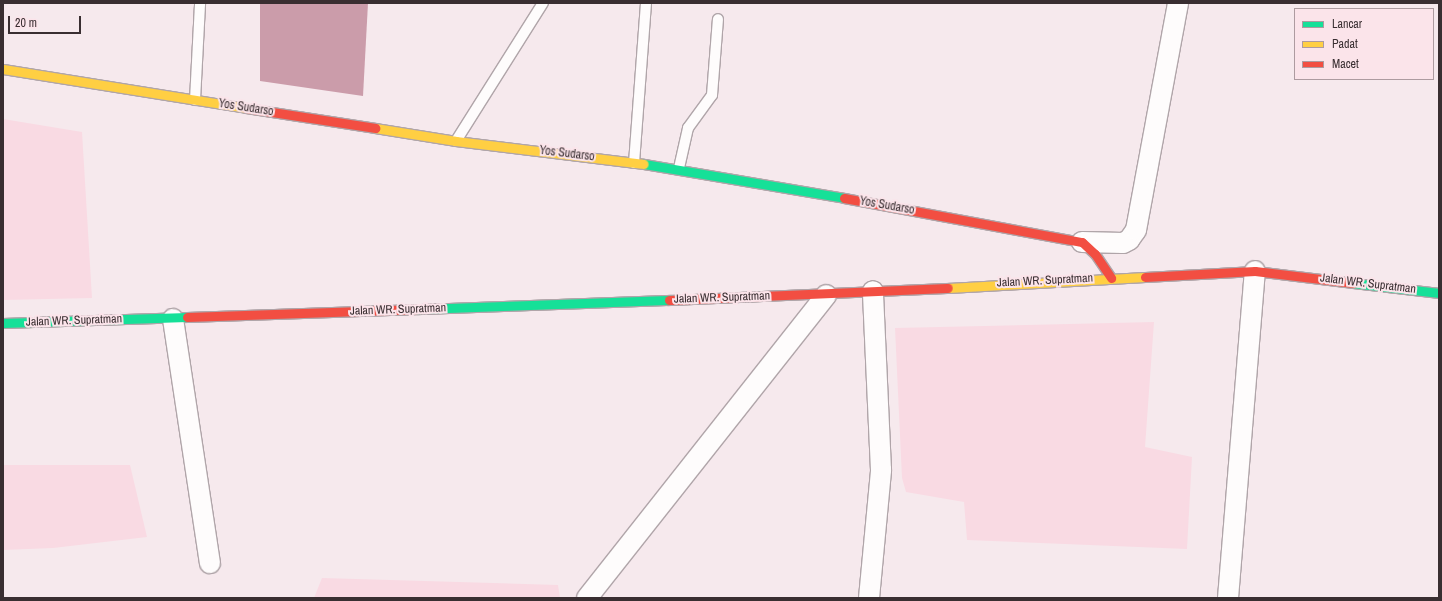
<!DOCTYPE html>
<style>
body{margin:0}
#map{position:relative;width:1442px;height:601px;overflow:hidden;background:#f6e9ed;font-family:"Archivo Narrow",sans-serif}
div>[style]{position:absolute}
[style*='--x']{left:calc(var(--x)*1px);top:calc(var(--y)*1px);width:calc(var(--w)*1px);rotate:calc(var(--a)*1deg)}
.green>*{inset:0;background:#f9dae3}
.water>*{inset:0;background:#cb9caa}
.roads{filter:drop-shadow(1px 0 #b0a5a9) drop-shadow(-1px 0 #b0a5a9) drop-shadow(0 1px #b0a5a9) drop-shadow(0 -1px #b0a5a9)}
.lane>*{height:10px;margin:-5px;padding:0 5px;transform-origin:5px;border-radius:5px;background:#fefcfc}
.street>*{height:20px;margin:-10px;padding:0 10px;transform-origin:10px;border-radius:10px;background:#fefcfc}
.fast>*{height:9px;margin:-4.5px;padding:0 4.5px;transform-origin:4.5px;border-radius:4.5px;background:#16e098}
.slow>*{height:9px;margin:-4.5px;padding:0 4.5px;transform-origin:4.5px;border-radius:4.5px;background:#ffcf43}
.jam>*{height:9px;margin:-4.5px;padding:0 4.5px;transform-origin:4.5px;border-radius:4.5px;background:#f24e42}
span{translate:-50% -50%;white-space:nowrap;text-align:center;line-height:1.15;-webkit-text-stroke:4px #fbe4ea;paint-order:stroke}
.street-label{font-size:12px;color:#392e31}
.frame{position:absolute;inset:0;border:4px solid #392e31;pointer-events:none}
.legend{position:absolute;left:1294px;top:8px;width:140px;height:72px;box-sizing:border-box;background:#fbe4ea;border:1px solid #ad9ba0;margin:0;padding:5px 7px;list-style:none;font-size:12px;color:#392e31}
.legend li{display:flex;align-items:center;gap:8px;height:20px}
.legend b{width:20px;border:1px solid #ad9ba0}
.scale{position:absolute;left:8px;top:16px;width:73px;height:18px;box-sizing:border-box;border:2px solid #392e31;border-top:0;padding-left:5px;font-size:12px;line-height:14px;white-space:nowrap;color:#392e31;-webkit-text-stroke:3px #fbe4ea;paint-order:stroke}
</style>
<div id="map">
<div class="green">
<div style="clip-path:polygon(3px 119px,82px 132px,92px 298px,3px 300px)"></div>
<div style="clip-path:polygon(1154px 322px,1145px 447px,1192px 457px,1187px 549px,967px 540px,964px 502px,906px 492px,902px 478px,895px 328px)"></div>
<div style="clip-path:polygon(3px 465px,130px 465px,147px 537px,53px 548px,3px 550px)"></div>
<div style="clip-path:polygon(322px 578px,558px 585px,560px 598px,314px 598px)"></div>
</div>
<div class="water">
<div style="clip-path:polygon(260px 3px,368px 3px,363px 96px,260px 81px)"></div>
</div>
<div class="roads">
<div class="lane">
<div style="--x:195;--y:100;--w:97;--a:-87"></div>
<div style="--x:456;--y:141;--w:163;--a:-57.8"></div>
<div style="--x:634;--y:163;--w:160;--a:-85.7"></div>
<div style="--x:679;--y:168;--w:41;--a:-77.3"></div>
<div style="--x:688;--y:128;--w:41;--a:-54"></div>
<div style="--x:712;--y:95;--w:76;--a:-85.5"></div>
</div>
<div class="street">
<div style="--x:1082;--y:242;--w:41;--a:1.4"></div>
<div style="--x:1123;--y:243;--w:7;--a:-27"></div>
<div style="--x:1129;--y:240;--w:12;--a:-55"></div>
<div style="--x:1136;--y:230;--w:231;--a:-79.5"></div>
<div style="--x:173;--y:319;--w:247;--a:81.4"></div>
<div style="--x:587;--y:598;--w:386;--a:-51.7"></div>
<div style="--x:869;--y:598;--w:129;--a:-84.6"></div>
<div style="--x:881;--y:470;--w:179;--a:-92.6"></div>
<div style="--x:1228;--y:598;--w:328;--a:-85.3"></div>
</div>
<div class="fast">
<div style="--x:644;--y:164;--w:203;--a:9.6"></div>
<div style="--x:1353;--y:283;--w:87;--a:6.6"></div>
<div style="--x:419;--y:309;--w:250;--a:-2.1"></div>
<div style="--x:3;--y:323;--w:184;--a:-1.9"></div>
</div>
<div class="slow">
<div style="--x:3;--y:69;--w:246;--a:9.1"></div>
<div style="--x:375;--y:128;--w:82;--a:9.1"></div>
<div style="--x:456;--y:141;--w:189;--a:7"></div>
<div style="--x:948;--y:288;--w:197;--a:-3.2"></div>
</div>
<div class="jam">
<div style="--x:246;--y:108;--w:131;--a:8.8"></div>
<div style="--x:844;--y:198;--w:242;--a:10.5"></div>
<div style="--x:1082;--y:242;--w:18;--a:43"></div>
<div style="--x:1095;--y:254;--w:29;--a:56"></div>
<div style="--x:1145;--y:277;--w:110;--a:-3.1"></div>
<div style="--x:1255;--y:271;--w:99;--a:7"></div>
<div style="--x:669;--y:300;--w:279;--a:-2.5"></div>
<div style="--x:187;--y:317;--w:232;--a:-2"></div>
</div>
</div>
<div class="street-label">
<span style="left:246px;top:108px;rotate:9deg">Yos Sudarso</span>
<span style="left:567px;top:154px;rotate:7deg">Yos Sudarso</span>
<span style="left:887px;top:206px;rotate:10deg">Yos Sudarso</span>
<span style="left:1045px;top:281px;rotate:-3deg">Jalan WR. Supratman</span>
<span style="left:1368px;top:284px;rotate:7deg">Jalan WR. Supratman</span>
<span style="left:722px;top:298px;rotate:-2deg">Jalan WR. Supratman</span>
<span style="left:398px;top:310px;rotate:-2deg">Jalan WR. Supratman</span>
<span style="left:74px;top:321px;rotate:-2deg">Jalan WR. Supratman</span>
</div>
<div class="frame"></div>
<ul class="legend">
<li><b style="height:5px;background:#16e098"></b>Lancar</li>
<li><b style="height:5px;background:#ffcf43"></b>Padat</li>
<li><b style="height:5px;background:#f24e42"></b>Macet</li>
</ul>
<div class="scale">20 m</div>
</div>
